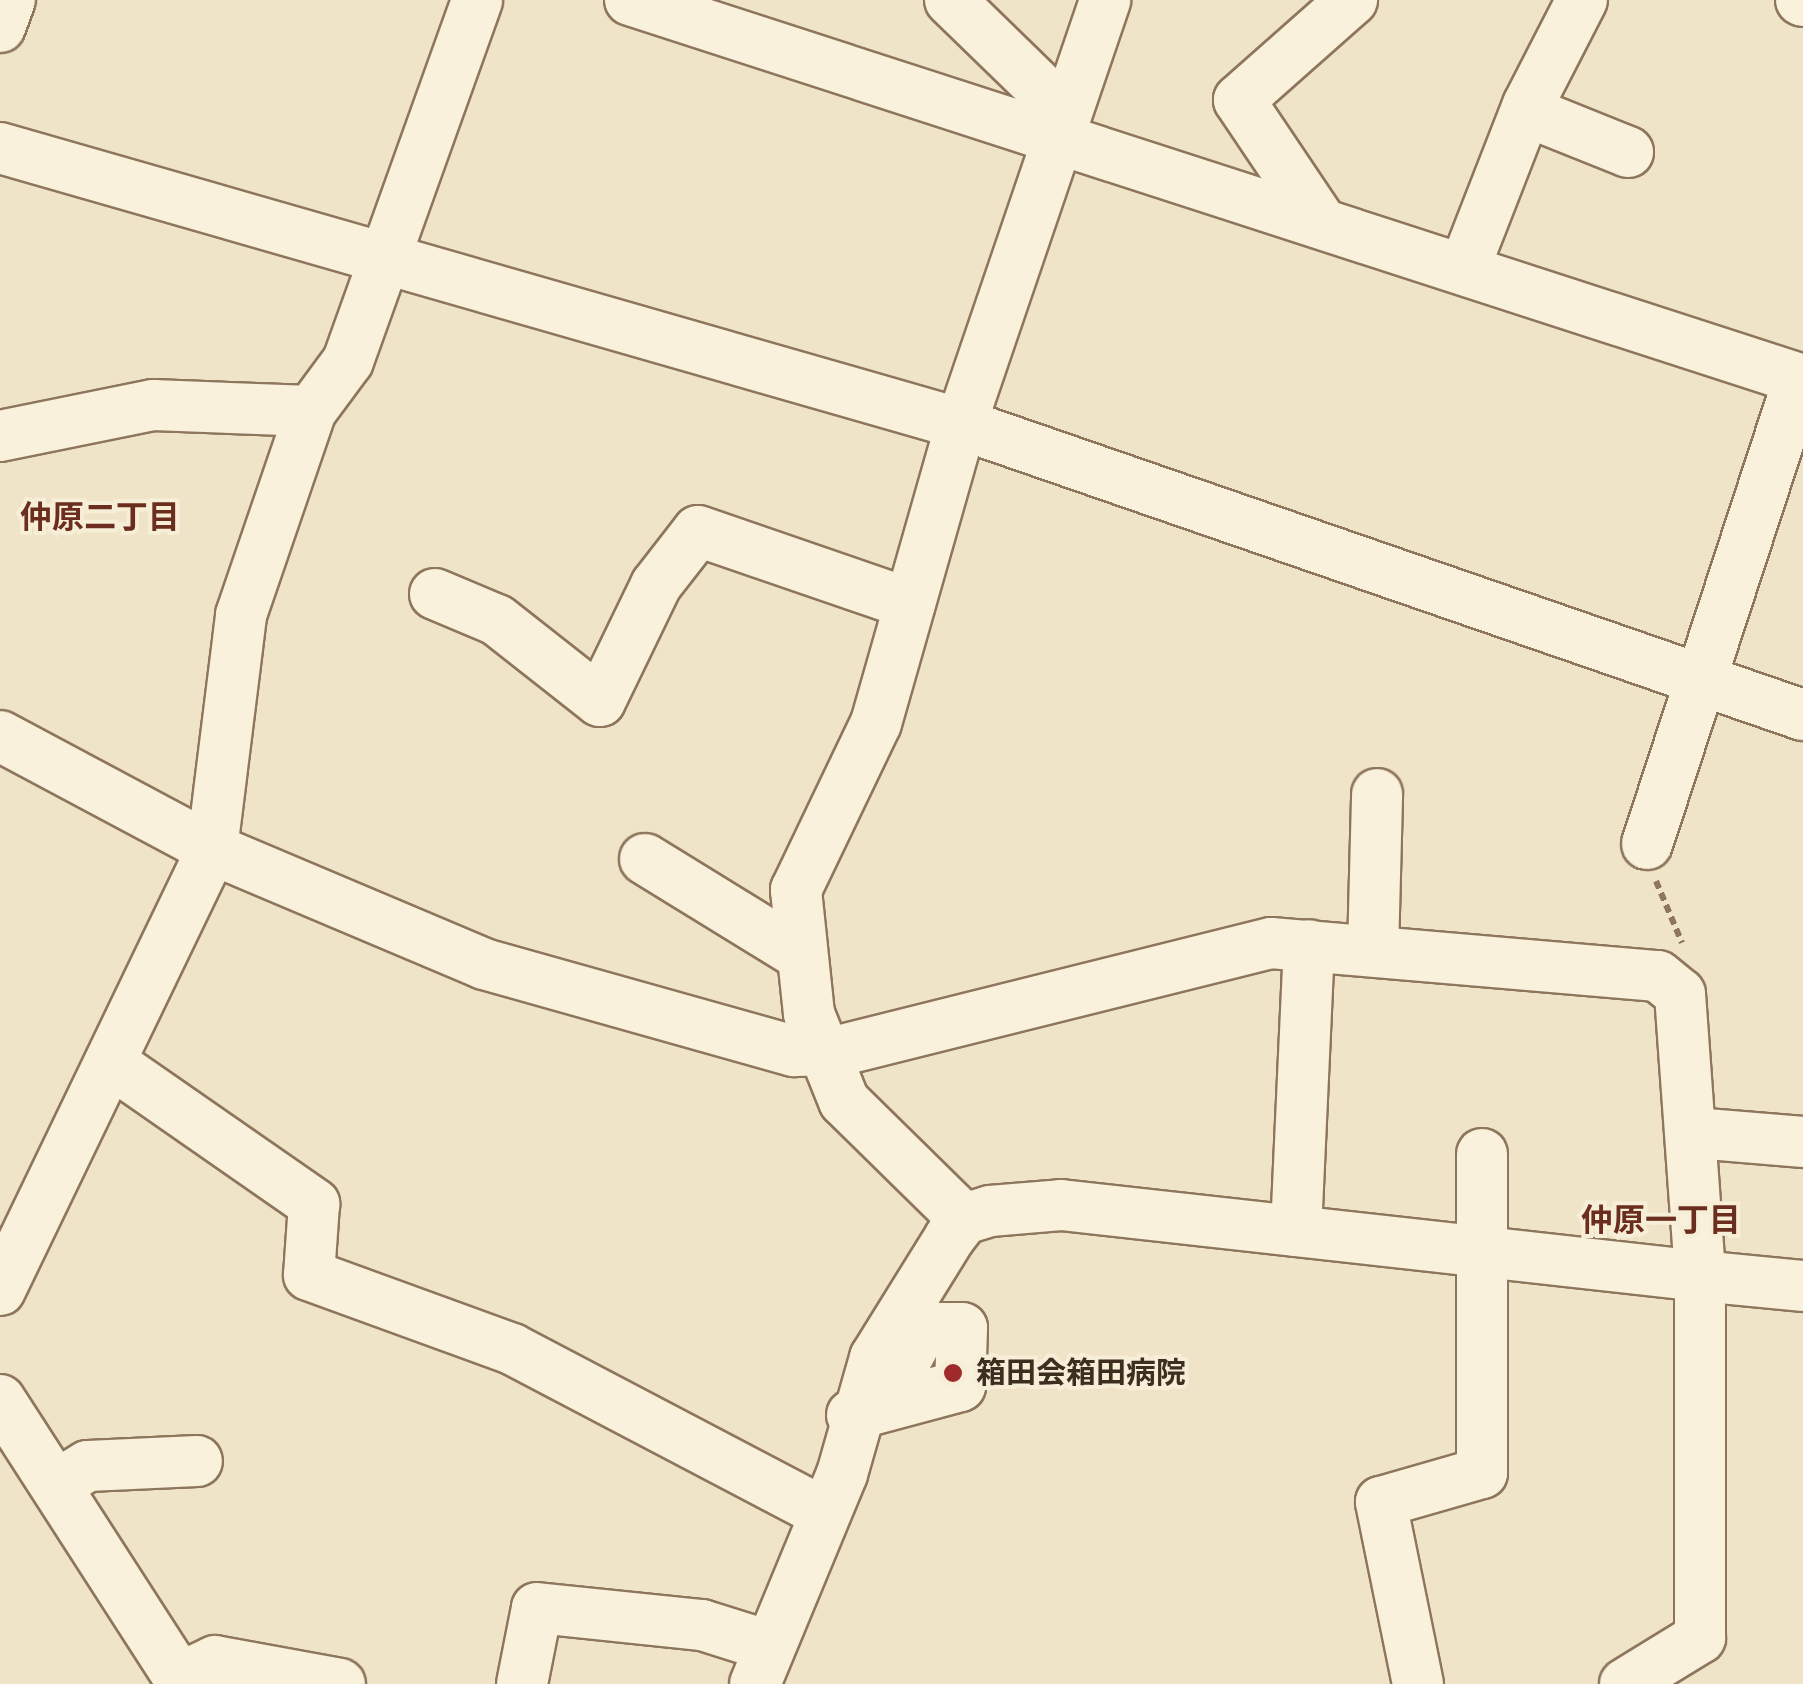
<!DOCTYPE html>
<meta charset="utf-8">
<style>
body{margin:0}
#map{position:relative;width:1803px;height:1684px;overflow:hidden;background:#f0e4c8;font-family:"Libre Baskerville","Noto Sans JP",serif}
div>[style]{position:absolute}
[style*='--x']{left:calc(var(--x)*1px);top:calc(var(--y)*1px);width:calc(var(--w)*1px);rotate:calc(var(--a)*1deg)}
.path>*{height:6px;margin-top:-3px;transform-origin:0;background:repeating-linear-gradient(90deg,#8d765c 0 8px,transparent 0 13px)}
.roads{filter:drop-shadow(2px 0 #8d765c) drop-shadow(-2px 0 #8d765c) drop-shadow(0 2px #8d765c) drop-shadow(0 -2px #8d765c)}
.minor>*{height:50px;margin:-25px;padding:0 25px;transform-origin:25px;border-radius:25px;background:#faf1dc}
.dots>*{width:28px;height:28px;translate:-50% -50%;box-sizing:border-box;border:5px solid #f7eed8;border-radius:50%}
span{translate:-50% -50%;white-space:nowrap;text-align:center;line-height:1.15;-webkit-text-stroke:8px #f7eed8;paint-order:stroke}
.poi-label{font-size:30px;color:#3d2e20;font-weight:700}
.left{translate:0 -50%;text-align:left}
.neighbourhood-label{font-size:32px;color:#6b2e1e;font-weight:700}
</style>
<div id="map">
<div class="path">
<div style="--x:1656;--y:881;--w:67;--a:67.2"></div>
</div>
<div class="roads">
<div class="minor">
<div style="--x:630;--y:0;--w:1233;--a:17.95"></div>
<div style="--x:950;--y:0;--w:158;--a:44.2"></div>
<div style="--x:1801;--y:0;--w:2;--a:27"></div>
<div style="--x:0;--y:27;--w:29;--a:-70"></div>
<div style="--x:1526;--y:111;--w:110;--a:21.9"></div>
<div style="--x:0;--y:148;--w:1000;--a:16.02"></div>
<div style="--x:961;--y:424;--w:891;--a:19.07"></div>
<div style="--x:1321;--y:222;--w:147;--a:-123.9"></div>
<div style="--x:1239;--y:100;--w:151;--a:-41.5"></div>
<div style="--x:1464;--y:269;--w:176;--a:-68.7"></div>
<div style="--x:1528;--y:105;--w:118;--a:-62.8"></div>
<div style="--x:0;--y:436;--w:156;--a:-11.5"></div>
<div style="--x:153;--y:405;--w:158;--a:2.2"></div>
<div style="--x:435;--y:594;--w:67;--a:22.8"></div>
<div style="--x:497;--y:620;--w:131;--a:38.2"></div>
<div style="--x:600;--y:701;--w:129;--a:-64.2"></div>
<div style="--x:656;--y:585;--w:68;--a:-52.1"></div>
<div style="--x:698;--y:531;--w:224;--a:19"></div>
<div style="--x:0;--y:736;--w:240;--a:28.1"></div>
<div style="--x:212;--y:849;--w:295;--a:22.9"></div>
<div style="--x:484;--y:964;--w:322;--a:15.7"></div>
<div style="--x:794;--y:1051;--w:48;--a:-1.2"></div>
<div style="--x:842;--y:1050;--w:442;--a:-14"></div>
<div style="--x:1271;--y:943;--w:388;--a:4.9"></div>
<div style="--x:1658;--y:976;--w:28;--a:39"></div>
<div style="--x:1680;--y:994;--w:283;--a:85.9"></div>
<div style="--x:1700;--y:1276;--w:103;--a:5.5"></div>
<div style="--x:1647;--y:844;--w:489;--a:-71.9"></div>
<div style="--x:645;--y:859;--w:183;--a:31.6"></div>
<div style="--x:1373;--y:951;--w:157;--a:-88.5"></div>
<div style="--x:110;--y:1062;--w:249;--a:34.8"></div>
<div style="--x:314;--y:1204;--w:71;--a:94"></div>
<div style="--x:309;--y:1275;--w:216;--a:20"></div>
<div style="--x:512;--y:1349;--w:350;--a:27.7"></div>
<div style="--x:1694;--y:1133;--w:109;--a:4.7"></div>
<div style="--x:964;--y:1219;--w:168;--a:-135.5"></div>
<div style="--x:844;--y:1101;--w:94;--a:-111.9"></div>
<div style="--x:809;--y:1014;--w:125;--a:-96"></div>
<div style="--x:796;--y:890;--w:185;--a:-64.4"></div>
<div style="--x:876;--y:723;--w:311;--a:-74.1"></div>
<div style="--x:961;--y:424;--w:448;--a:-71.2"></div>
<div style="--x:1296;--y:1231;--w:286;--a:-87.4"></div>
<div style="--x:0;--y:1290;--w:489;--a:-64.3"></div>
<div style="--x:212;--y:849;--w:236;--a:-82.9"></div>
<div style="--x:241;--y:615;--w:216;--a:-71.1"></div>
<div style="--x:311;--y:411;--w:62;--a:-53.5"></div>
<div style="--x:348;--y:361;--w:383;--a:-70.3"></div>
<div style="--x:0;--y:1400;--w:338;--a:57.2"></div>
<div style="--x:852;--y:1415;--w:112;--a:-15"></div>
<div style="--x:960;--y:1386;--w:58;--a:-88"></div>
<div style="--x:962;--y:1328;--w:39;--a:180"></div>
<div style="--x:923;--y:1328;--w:55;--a:118"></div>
<div style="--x:57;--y:1485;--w:36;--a:-32"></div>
<div style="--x:88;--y:1466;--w:109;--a:-2.6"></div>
<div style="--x:179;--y:1678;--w:40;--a:-25"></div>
<div style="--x:215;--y:1661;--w:127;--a:10.4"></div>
<div style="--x:522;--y:1684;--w:77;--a:-78.8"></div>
<div style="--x:537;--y:1608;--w:166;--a:5.9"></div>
<div style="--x:702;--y:1625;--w:67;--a:17.4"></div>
<div style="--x:755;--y:1684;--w:227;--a:-67.5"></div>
<div style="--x:842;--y:1474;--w:121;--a:-74.1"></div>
<div style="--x:875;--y:1358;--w:142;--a:-58.2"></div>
<div style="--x:950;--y:1237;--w:23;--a:-52"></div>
<div style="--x:964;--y:1219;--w:27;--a:-17"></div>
<div style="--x:990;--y:1211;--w:71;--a:-4.8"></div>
<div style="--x:1061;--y:1205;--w:643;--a:6.34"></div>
<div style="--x:1700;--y:1276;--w:362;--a:90"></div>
<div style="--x:1700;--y:1638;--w:88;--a:148.5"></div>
<div style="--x:1418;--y:1684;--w:186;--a:-101.5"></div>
<div style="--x:1381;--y:1502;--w:105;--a:-16"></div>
<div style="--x:1482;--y:1473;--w:319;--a:-90"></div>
</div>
</div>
<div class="dots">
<div style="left:953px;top:1373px;background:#9e2a2b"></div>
</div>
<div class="poi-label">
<span class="left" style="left:976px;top:1373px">箱田会箱田病院</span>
</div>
<div class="neighbourhood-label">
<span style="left:100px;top:517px">仲原二丁目</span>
<span style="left:1661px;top:1220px">仲原一丁目</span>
</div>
</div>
